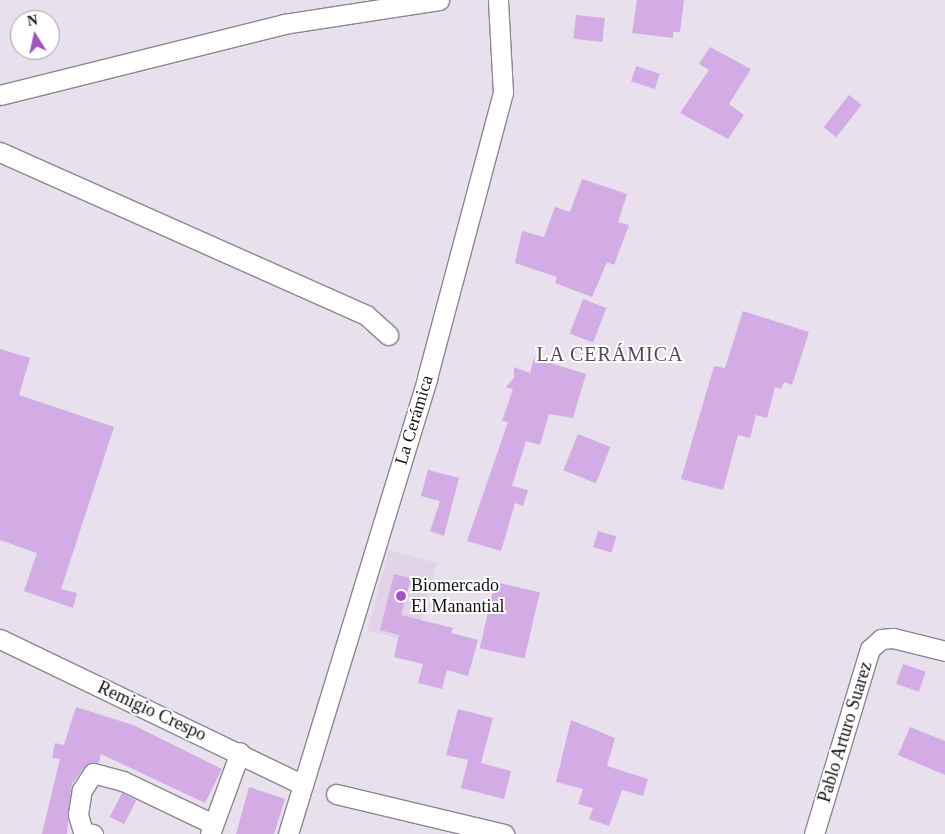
<!DOCTYPE html>
<meta charset="utf-8">
<style>
body{margin:0}
#map{position:relative;width:945px;height:834px;overflow:hidden;background:#e8e0ec;font-family:"Times New Roman",serif}
div>[style]{position:absolute}
[style*='--x']{left:calc(var(--x)*1px);top:calc(var(--y)*1px);width:calc(var(--w)*1px);rotate:calc(var(--a)*1deg)}
.built>*{inset:0;background:#e1d4e6;transform-origin:0 0}
.building>*{inset:0;background:#d3abe5;transform-origin:0 0}
.roads{filter:drop-shadow(1px 0 #8d8590) drop-shadow(-1px 0 #8d8590) drop-shadow(0 1px #8d8590) drop-shadow(0 -1px #8d8590)}
.street>*{height:19px;margin:-9.5px;padding:0 9.5px;transform-origin:9.5px;border-radius:9.5px;background:#fff}
.dots>*{width:14px;height:14px;translate:-50% -50%;box-sizing:border-box;border:2px solid #fff;border-radius:50%}
span{translate:-50% -50%;white-space:nowrap;text-align:center;line-height:1.15;-webkit-text-stroke:4px #fff;paint-order:stroke}
.street-label{font-size:18px;color:#121014}
.poi-label{font-size:18px;color:#121014}
.left{translate:0 -50%;text-align:left}
.quarter-label{font-size:20px;color:#514a54;letter-spacing:1px}
.north{position:absolute;left:10px;top:10px;width:50px;height:50px;box-sizing:border-box;background:#fff;border:1px solid #a09fa1;border-radius:50%;rotate:350deg;font-size:14px;font-weight:700;line-height:20px;text-align:center;color:#121014}
.north::after{content:'';display:block;margin:auto;width:18px;height:22px;background:#a352c2;clip-path:polygon(50% 0,100% 100%,50% 72%,0 100%)}
</style>
<div id="map">
<div class="built">
<div style="left:389px;top:550px;width:50px;height:83px;rotate:15deg"></div>
</div>
<div class="building">
<div style="clip-path:polygon(637px 0,684px 0,680px 32px,673px 32px,673px 38px,632px 33px)"></div>
<div style="left:576px;top:15px;width:29px;height:24px;rotate:6deg"></div>
<div style="clip-path:polygon(710px 47px,751px 69px,729px 104px,744px 115px,728px 139px,680px 113px,709px 70px,699px 64px)"></div>
<div style="left:636px;top:66px;width:25px;height:16px;rotate:18deg"></div>
<div style="left:849px;top:95px;width:16px;height:41px;rotate:38deg"></div>
<div style="clip-path:polygon(582px 179px,627px 194px,618px 222px,629px 225px,614px 265px,607px 262px,592px 297px,555px 283px,557px 277px,515px 263px,522px 231px,544px 237px,555px 207px,570px 212px)"></div>
<div style="left:583px;top:299px;width:25px;height:37px;rotate:21deg"></div>
<div style="clip-path:polygon(743px 311px,809px 332px,792px 385px,784px 382px,781px 389px,775px 387px,767px 418px,756px 415px,750px 438px,738px 435px,723px 490px,681px 479px,714px 366px,725px 368px)"></div>
<div style="clip-path:polygon(0 349px,30px 358px,19px 395px,114px 427px,61px 589px,77px 593px,73px 608px,24px 591px,37px 553px,0 540px)"></div>
<div style="clip-path:polygon(534px 358px,586px 374px,573px 418px,549px 414px,540px 445px,526px 441px,512px 486px,528px 490px,523px 506px,515px 503px,501px 551px,467px 541px,508px 422px,502px 421px,513px 389px,506px 387px,514px 378px,514px 367px,530px 373px)"></div>
<div style="left:578px;top:434px;width:35px;height:39px;rotate:22deg"></div>
<div style="clip-path:polygon(428px 470px,459px 478px,444px 536px,430px 531px,440px 501px,421px 496px)"></div>
<div style="left:598px;top:531px;width:19px;height:17px;rotate:16deg"></div>
<div style="clip-path:polygon(394px 574px,411px 578px,401px 615px,453px 628px,451px 633px,478px 640px,468px 676px,447px 670px,442px 689px,418px 683px,423px 664px,394px 657px,399px 635px,380px 630px)"></div>
<div style="left:495px;top:582px;width:46px;height:68px;rotate:13deg"></div>
<div style="left:903px;top:664px;width:24px;height:21px;rotate:19deg"></div>
<div style="clip-path:polygon(76px 707px,133px 725px,222px 769px,205px 803px,101px 754px,99px 763px,86px 765px,72px 784px,67px 834px,42px 834px,60px 759px,52px 758px,55px 743px,64px 745px)"></div>
<div style="clip-path:polygon(458px 709px,493px 718px,481px 763px,473px 761px,511px 771px,504px 799px,461px 788px,468px 760px,446px 755px)"></div>
<div style="clip-path:polygon(571px 720px,615px 738px,607px 766px,648px 779px,643px 796px,622px 790px,609px 826px,589px 819px,593px 808px,578px 804px,583px 789px,556px 782px)"></div>
<div style="clip-path:polygon(910px 727px,945px 741px,945px 775px,898px 755px)"></div>
<div style="clip-path:polygon(249px 787px,285px 799px,274px 834px,236px 834px)"></div>
<div style="left:122px;top:793px;width:16px;height:27px;rotate:27deg"></div>
</div>
<div class="roads">
<div class="street">
<div style="--x:0;--y:95;--w:293;--a:-14"></div>
<div style="--x:284;--y:24;--w:157;--a:-8.8"></div>
<div style="--x:0;--y:152;--w:401;--a:24"></div>
<div style="--x:366;--y:315;--w:30;--a:42"></div>
<div style="--x:0;--y:639;--w:336;--a:25.7"></div>
<div style="--x:336;--y:794;--w:173;--a:13.4"></div>
<div style="--x:93;--y:834;--w:10;--a:-169"></div>
<div style="--x:83;--y:832;--w:19;--a:-106"></div>
<div style="--x:78;--y:814;--w:24;--a:-81"></div>
<div style="--x:82;--y:790;--w:20;--a:-57"></div>
<div style="--x:93;--y:773;--w:31;--a:15"></div>
<div style="--x:123;--y:781;--w:100;--a:25.5"></div>
<div style="--x:210;--y:834;--w:87;--a:-69.9"></div>
<div style="--x:288;--y:834;--w:477;--a:-73"></div>
<div style="--x:427;--y:378;--w:295;--a:-75.1"></div>
<div style="--x:503;--y:93;--w:93;--a:-93.1"></div>
<div style="--x:814;--y:834;--w:193;--a:-73.2"></div>
<div style="--x:870;--y:649;--w:15;--a:-42"></div>
<div style="--x:881;--y:639;--w:12;--a:-5"></div>
<div style="--x:893;--y:638;--w:54;--a:14"></div>
</div>
</div>
<div class="dots">
<div style="left:401px;top:596px;background:#a352c2"></div>
</div>
<div class="street-label">
<span style="left:414px;top:420px;rotate:-73deg">La Cerámica</span>
<span style="left:152px;top:711px;rotate:25deg">Remigio Crespo</span>
<span style="left:845px;top:732px;rotate:-73deg">Pablo Arturo Suarez</span>
</div>
<div class="poi-label">
<span class="left" style="left:411px;top:596px">Biomercado<br>El Manantial</span>
</div>
<div class="quarter-label">
<span style="left:610px;top:354px">LA CERÁMICA</span>
</div>
<div class="north">N</div>
</div>
